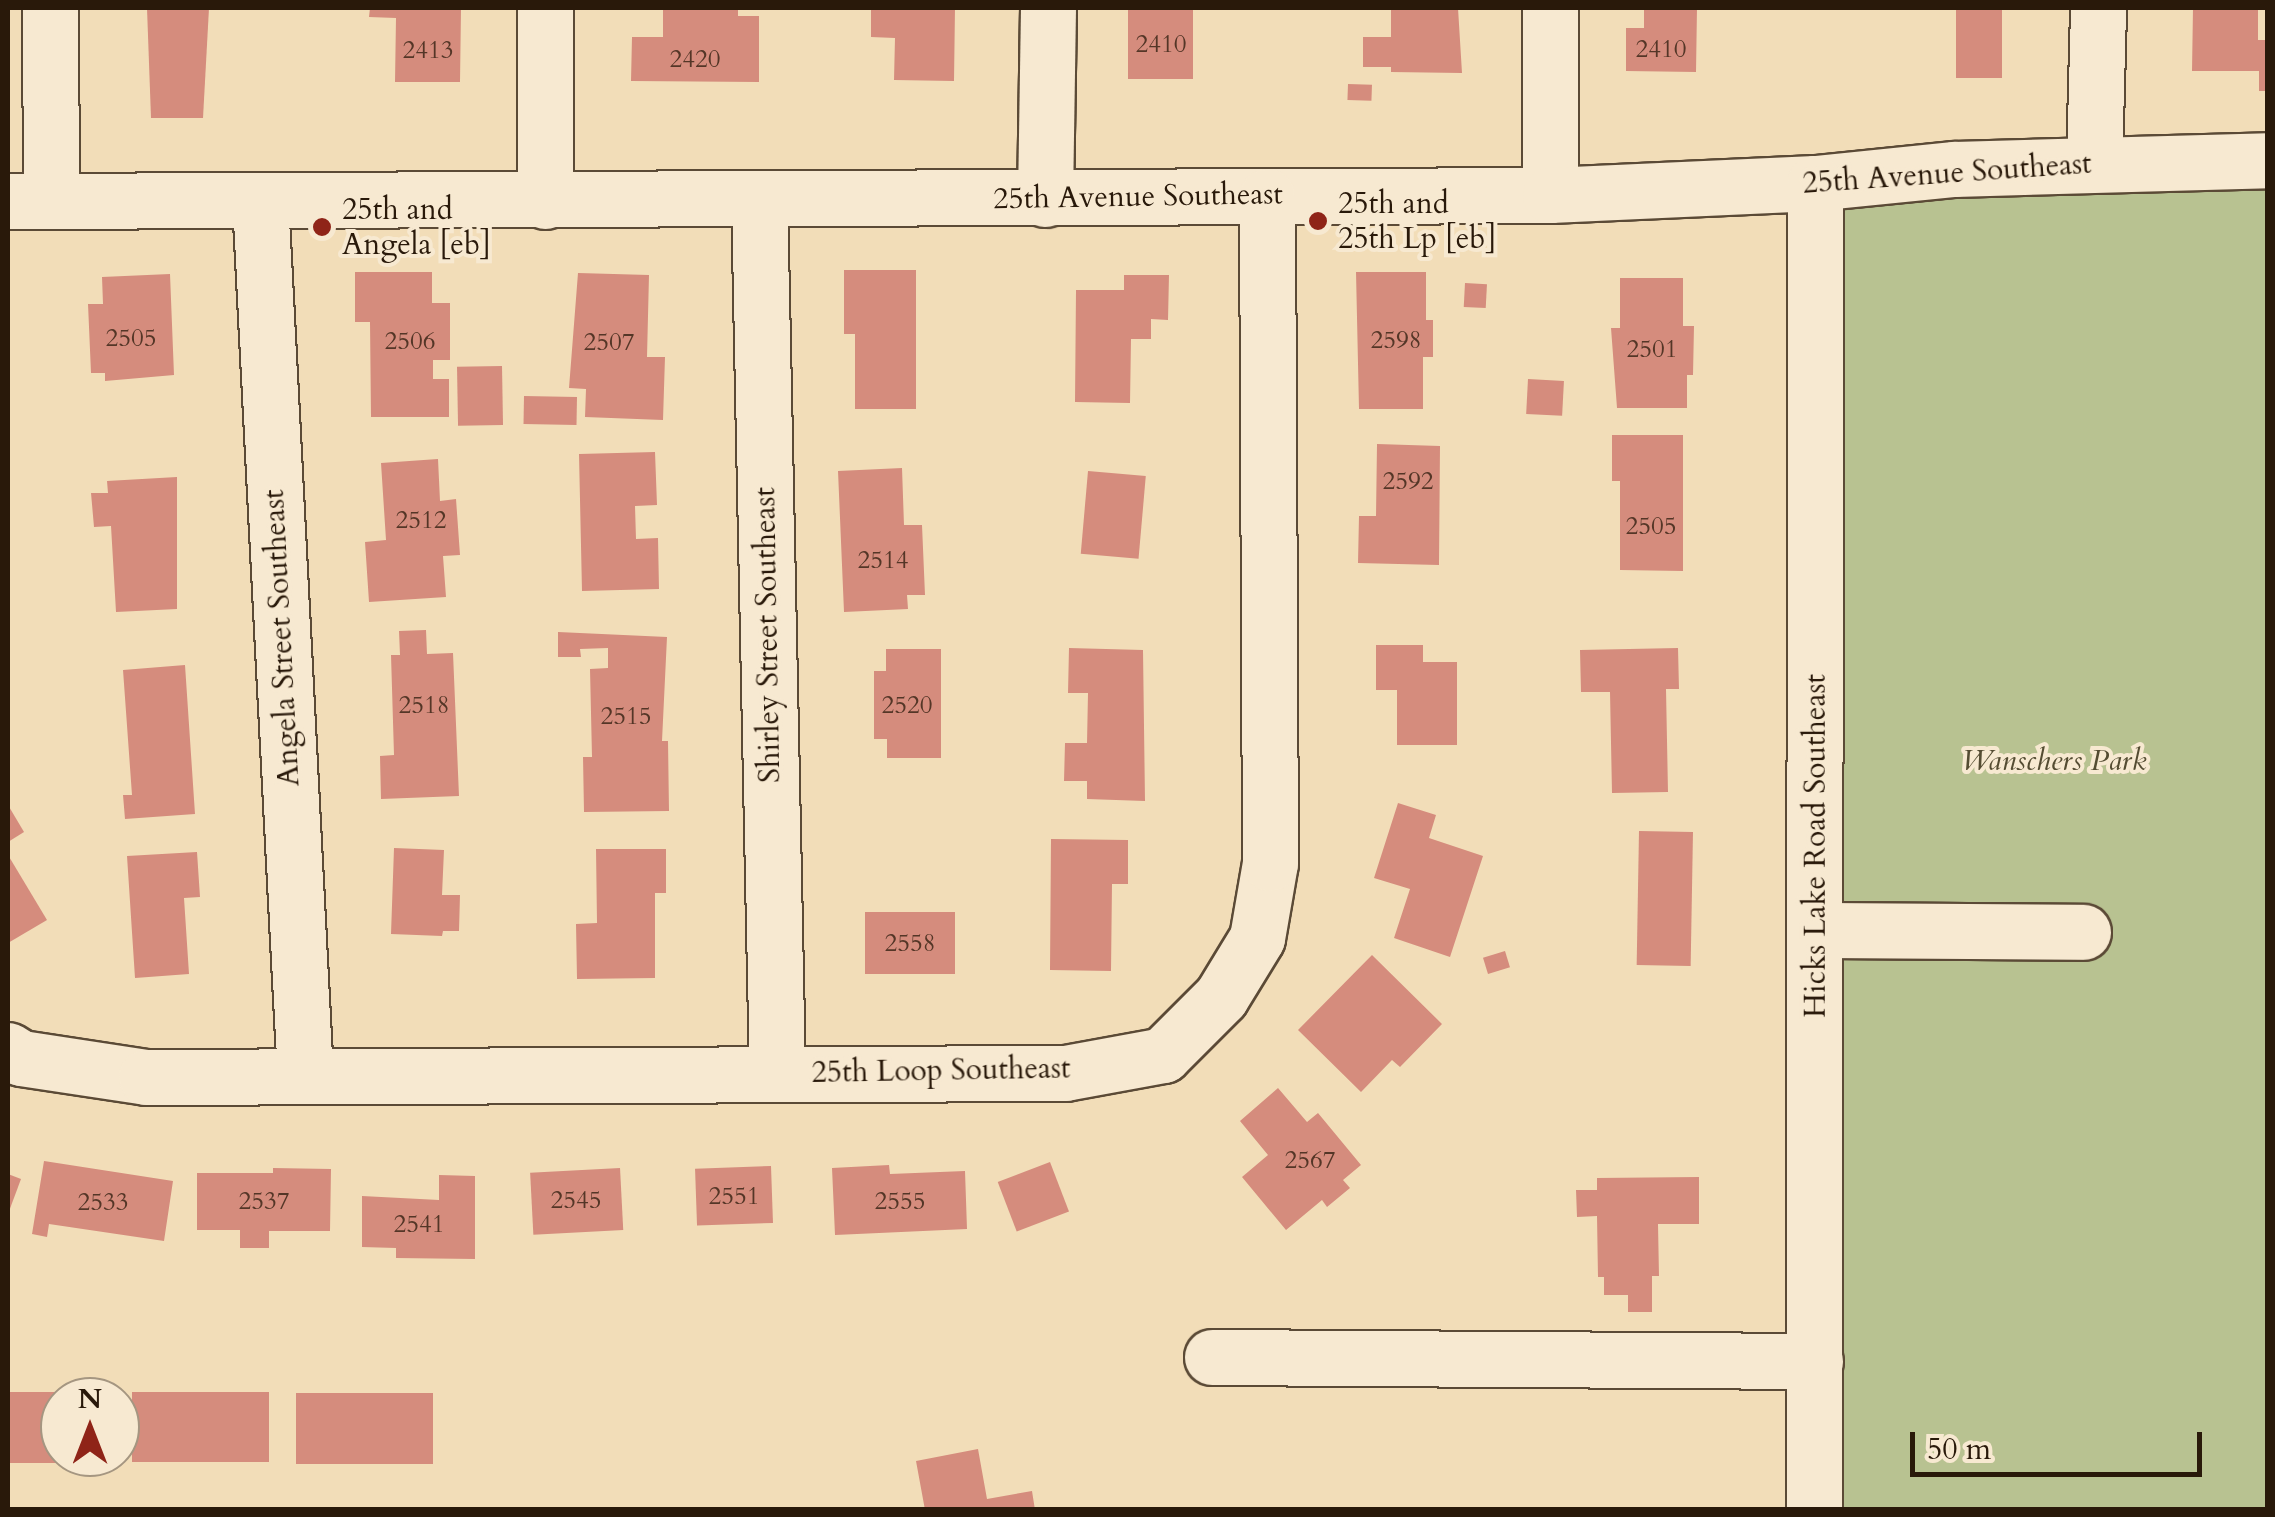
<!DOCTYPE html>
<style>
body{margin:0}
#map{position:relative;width:2275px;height:1517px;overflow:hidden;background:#f2ddb8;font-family:Cardo,serif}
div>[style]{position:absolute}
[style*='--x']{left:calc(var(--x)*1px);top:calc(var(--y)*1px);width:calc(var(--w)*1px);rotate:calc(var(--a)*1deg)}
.green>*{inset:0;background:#b8c291;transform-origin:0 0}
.building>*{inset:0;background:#d58c7d;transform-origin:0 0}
.roads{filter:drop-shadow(2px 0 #5b4a36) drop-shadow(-2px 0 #5b4a36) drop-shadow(0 2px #5b4a36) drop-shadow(0 -2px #5b4a36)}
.minor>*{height:55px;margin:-27.5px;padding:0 27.5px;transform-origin:27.5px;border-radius:27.5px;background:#f7e9d1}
.dots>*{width:28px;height:28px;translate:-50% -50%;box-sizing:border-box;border:5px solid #f7e9d1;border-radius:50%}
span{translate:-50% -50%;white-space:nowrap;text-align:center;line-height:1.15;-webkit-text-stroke:8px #f7e9d1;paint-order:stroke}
.number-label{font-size:25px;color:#543627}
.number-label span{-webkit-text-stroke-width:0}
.street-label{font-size:30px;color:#29190a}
.poi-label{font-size:30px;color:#29190a}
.left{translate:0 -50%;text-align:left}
.park-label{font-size:30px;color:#544c32;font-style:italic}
.frame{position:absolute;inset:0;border:10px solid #29190a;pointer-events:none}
.north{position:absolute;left:40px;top:1377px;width:100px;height:100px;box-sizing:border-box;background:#f7e9d1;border:2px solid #a59681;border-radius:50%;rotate:0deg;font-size:28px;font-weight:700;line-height:40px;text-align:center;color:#29190a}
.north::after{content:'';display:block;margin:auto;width:35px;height:45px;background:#8f2418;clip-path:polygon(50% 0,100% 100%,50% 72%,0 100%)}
.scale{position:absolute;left:1910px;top:1432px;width:292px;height:45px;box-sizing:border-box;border:5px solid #29190a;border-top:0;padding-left:12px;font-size:30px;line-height:35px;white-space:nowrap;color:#29190a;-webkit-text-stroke:8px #f7e9d1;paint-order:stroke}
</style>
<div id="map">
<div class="green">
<div style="left:2267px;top:182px;width:1327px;height:426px;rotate:90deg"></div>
</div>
<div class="building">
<div style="clip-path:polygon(147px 8px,209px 8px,203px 118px,151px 118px)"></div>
<div style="clip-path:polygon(370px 8px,461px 8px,460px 82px,395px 82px,396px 18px,369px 17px)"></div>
<div style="clip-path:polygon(663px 8px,738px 8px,738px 16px,759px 16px,759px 82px,631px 81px,632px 37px,663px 37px)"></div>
<div style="clip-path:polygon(871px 8px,955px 8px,954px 81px,894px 80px,895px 38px,871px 37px)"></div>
<div style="clip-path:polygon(1135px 8px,1193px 8px,1193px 79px,1128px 79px,1128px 10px)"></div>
<div style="clip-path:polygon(1391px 8px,1458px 8px,1462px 73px,1391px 72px,1391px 67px,1363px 67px,1363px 37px,1391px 37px)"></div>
<div style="clip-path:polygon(1644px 8px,1697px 8px,1696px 72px,1626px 71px,1626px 28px,1644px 28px)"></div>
<div style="left:1956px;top:8px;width:46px;height:70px"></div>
<div style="clip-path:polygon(2193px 8px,2258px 8px,2258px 40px,2268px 40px,2268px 91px,2259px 91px,2259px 71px,2192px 71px)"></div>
<div style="left:1348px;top:84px;width:24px;height:16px;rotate:2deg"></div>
<div style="clip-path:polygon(844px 270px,916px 270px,916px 409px,855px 409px,855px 334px,844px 334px)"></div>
<div style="clip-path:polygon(355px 272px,432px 272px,432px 303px,450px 303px,450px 360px,433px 360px,433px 379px,449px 379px,449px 417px,371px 417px,370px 322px,355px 322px)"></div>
<div style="clip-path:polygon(1356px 272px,1426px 272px,1426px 320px,1433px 320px,1433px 357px,1423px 357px,1423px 409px,1359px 409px)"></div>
<div style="clip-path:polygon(578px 273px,649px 275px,647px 357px,665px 357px,663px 420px,585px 417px,586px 389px,569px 388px)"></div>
<div style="clip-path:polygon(170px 274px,174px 375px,105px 381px,105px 373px,91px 373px,88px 304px,103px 304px,102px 277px)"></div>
<div style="clip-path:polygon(1124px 275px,1169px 275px,1168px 320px,1151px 319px,1151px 339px,1131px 339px,1130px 403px,1075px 402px,1076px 290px,1124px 290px)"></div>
<div style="clip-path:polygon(1620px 278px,1683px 278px,1683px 326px,1694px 326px,1693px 375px,1687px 375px,1687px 408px,1617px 408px,1611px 328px,1620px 328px)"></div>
<div style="left:1465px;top:283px;width:22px;height:24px;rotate:3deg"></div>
<div style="left:502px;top:366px;width:59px;height:45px;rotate:89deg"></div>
<div style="left:1528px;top:379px;width:36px;height:35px;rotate:3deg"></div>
<div style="left:524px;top:396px;width:53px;height:28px;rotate:1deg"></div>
<div style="clip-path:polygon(1612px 435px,1683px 435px,1683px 571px,1620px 570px,1620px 481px,1612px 481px)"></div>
<div style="clip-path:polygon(1377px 444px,1440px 446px,1439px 565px,1358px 563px,1359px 516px,1376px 516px)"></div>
<div style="clip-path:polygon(655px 452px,657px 505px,635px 506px,636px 539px,658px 538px,659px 589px,582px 591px,579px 454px)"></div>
<div style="clip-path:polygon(438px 459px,440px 501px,456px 499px,460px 555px,443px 556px,446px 597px,369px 602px,365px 542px,386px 540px,381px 463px)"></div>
<div style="clip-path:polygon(902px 468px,904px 525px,922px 525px,925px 595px,907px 595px,908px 609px,844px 612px,838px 471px)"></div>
<div style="left:1088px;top:471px;width:58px;height:83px;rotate:5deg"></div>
<div style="clip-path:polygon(177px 477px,177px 609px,116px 612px,111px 526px,94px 527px,91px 493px,108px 493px,107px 481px)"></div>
<div style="clip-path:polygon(426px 630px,427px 654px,453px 653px,459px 796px,381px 799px,380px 756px,394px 755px,391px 655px,400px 655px,399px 631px)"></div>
<div style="clip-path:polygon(558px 632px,667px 637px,662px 741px,668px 741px,669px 811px,584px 812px,583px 757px,592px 757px,590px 669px,608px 668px,608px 648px,580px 649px,581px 657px,558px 657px)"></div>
<div style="clip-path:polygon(1376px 645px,1423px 645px,1423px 662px,1457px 662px,1457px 745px,1397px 745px,1397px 690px,1376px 690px)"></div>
<div style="clip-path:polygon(1069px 648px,1143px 650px,1145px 801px,1087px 799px,1087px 781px,1064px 781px,1065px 743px,1087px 743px,1088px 693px,1068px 693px)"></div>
<div style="clip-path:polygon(1678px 648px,1679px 689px,1666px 689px,1668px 792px,1612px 793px,1610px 692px,1581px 692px,1580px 650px)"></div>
<div style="clip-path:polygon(886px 649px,941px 649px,941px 758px,887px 758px,887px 739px,874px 739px,874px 671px,886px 671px)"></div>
<div style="clip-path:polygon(185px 665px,195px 814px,125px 819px,123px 795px,132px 795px,123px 670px)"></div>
<div style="clip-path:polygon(1398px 803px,1436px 815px,1429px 838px,1483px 856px,1450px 957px,1394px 938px,1410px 889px,1374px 878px)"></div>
<div style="clip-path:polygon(8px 805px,24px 832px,8px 842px)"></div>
<div style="left:1639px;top:831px;width:54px;height:134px;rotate:1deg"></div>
<div style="clip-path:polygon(1051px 839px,1128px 840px,1128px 884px,1112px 884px,1111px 971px,1050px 970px)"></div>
<div style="clip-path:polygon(394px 848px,444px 850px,442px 895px,460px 895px,459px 931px,443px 931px,442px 936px,391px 934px)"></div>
<div style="clip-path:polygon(596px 849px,666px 849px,666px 893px,655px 893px,655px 978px,577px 979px,576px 924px,597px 923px)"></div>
<div style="clip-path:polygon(197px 852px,200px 897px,184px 898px,189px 974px,135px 978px,127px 856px)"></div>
<div style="clip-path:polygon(8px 855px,47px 920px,8px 943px)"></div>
<div style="left:865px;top:912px;width:90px;height:62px"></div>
<div style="left:1505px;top:951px;width:17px;height:23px;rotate:73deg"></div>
<div style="clip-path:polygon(1372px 955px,1442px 1024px,1400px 1067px,1392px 1060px,1361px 1092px,1298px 1030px)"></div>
<div style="clip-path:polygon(1278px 1088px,1307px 1122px,1318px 1113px,1361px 1165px,1343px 1180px,1350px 1188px,1327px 1207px,1322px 1200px,1286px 1230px,1242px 1177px,1268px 1155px,1240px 1121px)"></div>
<div style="clip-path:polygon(44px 1161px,173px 1181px,164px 1241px,49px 1224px,47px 1237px,32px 1234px)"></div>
<div style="left:1050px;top:1162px;width:53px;height:56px;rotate:69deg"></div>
<div style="clip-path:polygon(889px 1165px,890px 1174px,965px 1171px,967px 1229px,835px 1235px,832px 1168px)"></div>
<div style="left:771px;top:1166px;width:57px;height:76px;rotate:88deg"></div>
<div style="clip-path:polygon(273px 1168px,331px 1169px,330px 1231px,269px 1231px,269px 1248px,240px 1248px,240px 1230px,197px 1230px,197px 1173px,273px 1173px)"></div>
<div style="left:620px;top:1168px;width:62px;height:90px;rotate:87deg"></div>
<div style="clip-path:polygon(8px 1174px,21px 1179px,8px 1214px)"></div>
<div style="clip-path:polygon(439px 1175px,475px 1176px,475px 1259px,396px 1258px,396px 1248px,362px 1247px,362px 1196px,439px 1200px)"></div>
<div style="clip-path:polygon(1699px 1177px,1699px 1224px,1658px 1224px,1659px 1276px,1652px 1276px,1652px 1312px,1628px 1312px,1628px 1295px,1604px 1295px,1604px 1277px,1598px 1277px,1597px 1216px,1577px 1217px,1576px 1190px,1597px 1190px,1597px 1178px)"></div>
<div style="clip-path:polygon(8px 1392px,104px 1392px,104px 1397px,60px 1397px,60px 1457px,104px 1457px,104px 1463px,8px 1463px)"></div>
<div style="left:132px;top:1392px;width:137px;height:70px"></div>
<div style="left:296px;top:1393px;width:137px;height:71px"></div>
<div style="clip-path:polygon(978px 1449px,987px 1499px,1032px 1491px,1035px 1510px,925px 1510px,916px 1461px)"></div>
</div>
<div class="roads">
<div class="minor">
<div style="--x:50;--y:8;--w:192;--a:89.7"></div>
<div style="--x:2094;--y:163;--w:155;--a:-88.5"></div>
<div style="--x:1550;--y:195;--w:187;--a:-90"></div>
<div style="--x:759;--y:198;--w:874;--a:88.82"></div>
<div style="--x:1045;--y:199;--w:191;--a:-89.1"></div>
<div style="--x:260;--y:200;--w:876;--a:87.06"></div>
<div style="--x:8;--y:201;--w:1542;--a:-0.22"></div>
<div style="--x:1550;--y:195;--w:265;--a:-2.6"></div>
<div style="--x:1815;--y:183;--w:140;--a:-5.8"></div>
<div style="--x:1954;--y:169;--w:314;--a:-1.6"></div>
<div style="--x:545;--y:201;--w:193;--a:-90"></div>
<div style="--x:1817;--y:930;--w:266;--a:0.4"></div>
<div style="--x:8;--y:1050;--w:15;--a:32"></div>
<div style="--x:21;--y:1058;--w:126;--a:8.6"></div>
<div style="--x:146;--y:1077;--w:919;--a:-0.25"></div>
<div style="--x:1065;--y:1073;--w:100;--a:-10.4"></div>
<div style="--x:1163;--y:1055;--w:82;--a:-45"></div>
<div style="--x:1221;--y:997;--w:69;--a:-58.6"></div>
<div style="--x:1257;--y:938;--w:76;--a:-80.2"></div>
<div style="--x:1270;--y:863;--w:667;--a:-90.26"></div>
<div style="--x:1212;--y:1357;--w:603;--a:0.38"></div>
<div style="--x:1814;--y:1510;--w:1327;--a:-89.96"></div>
</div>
</div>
<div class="dots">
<div style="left:1318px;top:221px;background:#8f2418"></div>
<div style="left:322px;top:227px;background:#8f2418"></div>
</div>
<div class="number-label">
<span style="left:1161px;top:44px">2410</span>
<span style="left:1661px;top:49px">2410</span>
<span style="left:428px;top:50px">2413</span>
<span style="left:695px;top:59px">2420</span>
<span style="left:131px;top:338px">2505</span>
<span style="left:1396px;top:340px">2598</span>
<span style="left:410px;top:341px">2506</span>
<span style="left:609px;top:342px">2507</span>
<span style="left:1652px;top:349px">2501</span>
<span style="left:1408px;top:481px">2592</span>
<span style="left:421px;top:520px">2512</span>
<span style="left:1651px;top:526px">2505</span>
<span style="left:883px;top:560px">2514</span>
<span style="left:424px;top:705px">2518</span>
<span style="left:907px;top:705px">2520</span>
<span style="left:626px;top:716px">2515</span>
<span style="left:910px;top:943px">2558</span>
<span style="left:1310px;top:1160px">2567</span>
<span style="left:734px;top:1196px">2551</span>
<span style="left:576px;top:1200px">2545</span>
<span style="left:264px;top:1201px">2537</span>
<span style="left:900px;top:1201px">2555</span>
<span style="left:103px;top:1202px">2533</span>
<span style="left:419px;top:1224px">2541</span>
</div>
<div class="street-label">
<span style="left:1947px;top:174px;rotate:-4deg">25th Avenue Southeast</span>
<span style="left:1138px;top:197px;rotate:-1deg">25th Avenue Southeast</span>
<span style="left:768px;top:635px;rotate:-91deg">Shirley Street Southeast</span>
<span style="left:282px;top:638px;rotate:-93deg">Angela Street Southeast</span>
<span style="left:1816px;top:846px;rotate:-90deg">Hicks Lake Road Southeast</span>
<span style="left:941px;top:1071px;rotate:-1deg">25th Loop Southeast</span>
</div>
<div class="poi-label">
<span class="left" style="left:1338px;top:221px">25th and<br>25th Lp [eb]</span>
<span class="left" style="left:342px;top:227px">25th and<br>Angela [eb]</span>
</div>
<div class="park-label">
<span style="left:2054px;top:761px">Wanschers Park</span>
</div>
<div class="frame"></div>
<div class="north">N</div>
<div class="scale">50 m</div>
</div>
